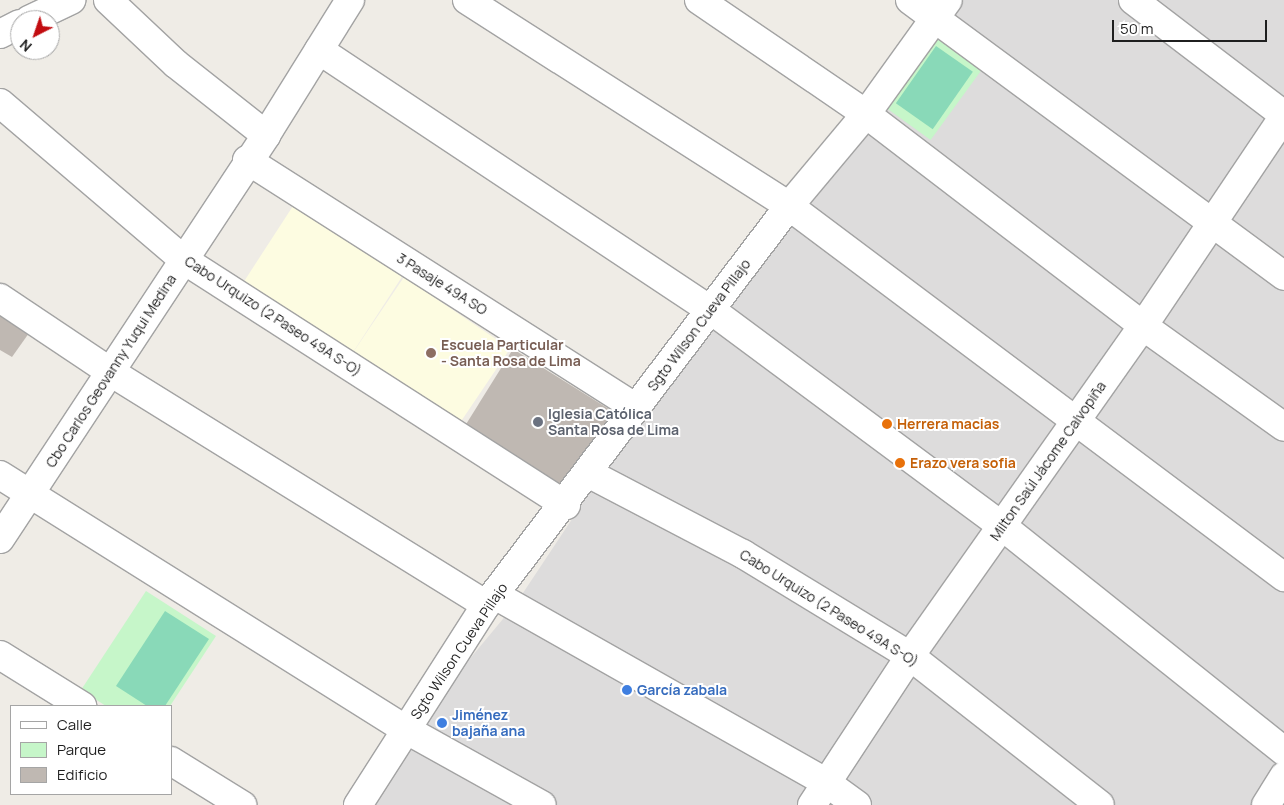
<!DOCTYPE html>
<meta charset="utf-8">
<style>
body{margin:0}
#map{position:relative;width:1284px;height:805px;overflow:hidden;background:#efece6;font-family:Manrope,sans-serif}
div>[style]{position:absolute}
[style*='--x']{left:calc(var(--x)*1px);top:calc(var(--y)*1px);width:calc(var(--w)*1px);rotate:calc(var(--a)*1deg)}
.residential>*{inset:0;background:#dddcdc}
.education>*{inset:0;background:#fdfce1;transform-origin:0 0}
.park>*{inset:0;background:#c6f6c9;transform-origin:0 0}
.pitch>*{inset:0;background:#89d9b8;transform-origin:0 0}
.building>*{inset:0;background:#bfb8b2;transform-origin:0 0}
.roads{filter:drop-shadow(1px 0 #a3a3a3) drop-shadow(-1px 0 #a3a3a3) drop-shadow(0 1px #a3a3a3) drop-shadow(0 -1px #a3a3a3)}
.minor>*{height:28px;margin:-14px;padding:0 14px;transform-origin:14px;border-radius:14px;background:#fff}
.dots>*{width:14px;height:14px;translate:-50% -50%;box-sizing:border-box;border:2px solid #fff;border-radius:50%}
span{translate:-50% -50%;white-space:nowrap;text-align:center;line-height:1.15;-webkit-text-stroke:4px #fff;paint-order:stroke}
.street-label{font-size:14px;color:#1f1f1f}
.education-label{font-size:14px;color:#785e54;font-weight:700}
.left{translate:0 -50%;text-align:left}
.worship-label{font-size:14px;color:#5b616d;font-weight:700}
.food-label{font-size:14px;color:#c56008;font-weight:700}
.shop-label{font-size:14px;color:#366cbe;font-weight:700}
.legend{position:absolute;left:10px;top:705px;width:162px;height:90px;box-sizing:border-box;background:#fff;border:1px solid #a5a5a5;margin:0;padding:6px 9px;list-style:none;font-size:15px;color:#1f1f1f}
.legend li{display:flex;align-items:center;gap:10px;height:25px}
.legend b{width:25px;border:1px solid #a5a5a5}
.north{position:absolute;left:10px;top:10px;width:50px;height:50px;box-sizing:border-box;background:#fff;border:1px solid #a5a5a5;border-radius:50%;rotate:221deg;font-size:14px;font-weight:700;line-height:20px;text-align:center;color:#1f1f1f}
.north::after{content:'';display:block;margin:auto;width:18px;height:22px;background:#c20c10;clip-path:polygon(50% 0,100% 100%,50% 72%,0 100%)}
.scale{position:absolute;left:1112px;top:20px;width:155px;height:22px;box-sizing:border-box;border:2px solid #1f1f1f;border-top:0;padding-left:6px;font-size:15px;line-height:18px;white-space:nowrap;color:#1f1f1f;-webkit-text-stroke:4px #fff;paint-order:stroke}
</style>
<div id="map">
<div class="residential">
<div style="clip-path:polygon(954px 0,1284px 0,1284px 101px,799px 805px,373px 805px,419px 720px,517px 602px,604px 471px)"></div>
<div style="clip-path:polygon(1284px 143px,1284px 805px,823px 805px,1084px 428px)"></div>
</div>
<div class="education">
<div style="left:293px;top:206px;width:130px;height:98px;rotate:33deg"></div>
<div style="left:404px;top:277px;width:128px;height:98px;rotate:34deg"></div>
</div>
<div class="park">
<div style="left:934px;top:35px;width:59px;height:87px;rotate:36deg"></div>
<div style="clip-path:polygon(146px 591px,216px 636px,170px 706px,106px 706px,81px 690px)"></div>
</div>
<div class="pitch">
<div style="left:936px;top:46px;width:45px;height:70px;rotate:35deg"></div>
<div style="clip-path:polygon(165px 611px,209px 639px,165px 706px,147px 706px,116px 686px)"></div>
</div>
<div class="building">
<div style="clip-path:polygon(0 310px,34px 326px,12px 357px,0 350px)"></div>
<div style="left:513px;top:349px;width:122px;height:96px;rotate:32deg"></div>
</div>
<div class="roads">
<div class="minor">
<div style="--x:108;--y:0;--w:93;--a:43.3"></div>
<div style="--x:176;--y:64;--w:115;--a:38.3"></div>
<div style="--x:467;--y:0;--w:382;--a:32.6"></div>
<div style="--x:789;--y:206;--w:619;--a:36.85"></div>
<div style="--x:699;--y:0;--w:202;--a:34.3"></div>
<div style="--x:866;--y:114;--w:349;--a:37.4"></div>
<div style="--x:1143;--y:326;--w:173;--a:35.6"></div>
<div style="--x:910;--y:0;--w:465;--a:36.4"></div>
<div style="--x:1133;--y:0;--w:190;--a:37.3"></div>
<div style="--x:29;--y:20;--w:47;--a:-25.5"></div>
<div style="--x:0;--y:34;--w:22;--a:-27"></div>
<div style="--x:319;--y:50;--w:470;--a:33.6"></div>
<div style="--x:711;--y:310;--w:362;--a:36.6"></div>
<div style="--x:1002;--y:526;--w:361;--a:38.6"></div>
<div style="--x:0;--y:103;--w:242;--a:40.5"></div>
<div style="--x:184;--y:260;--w:454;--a:32.7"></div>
<div style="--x:247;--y:160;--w:462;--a:32.5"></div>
<div style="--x:0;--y:298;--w:131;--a:33.8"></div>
<div style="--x:109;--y:371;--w:444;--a:31.8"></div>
<div style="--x:588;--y:473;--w:175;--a:27.6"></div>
<div style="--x:743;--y:554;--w:196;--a:31.4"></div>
<div style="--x:910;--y:656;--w:241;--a:38.1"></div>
<div style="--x:0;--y:475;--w:480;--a:32.1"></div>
<div style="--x:407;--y:730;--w:154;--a:29.1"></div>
<div style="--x:0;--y:539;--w:484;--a:-56.6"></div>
<div style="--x:266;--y:135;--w:159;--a:-58.1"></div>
<div style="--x:495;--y:595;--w:382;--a:29.5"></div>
<div style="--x:827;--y:783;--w:37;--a:36"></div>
<div style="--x:0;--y:655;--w:97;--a:31.9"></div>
<div style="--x:171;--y:761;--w:84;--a:31.8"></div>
<div style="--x:358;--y:805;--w:237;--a:-57.4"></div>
<div style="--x:486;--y:605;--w:501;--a:-52.79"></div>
<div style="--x:789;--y:206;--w:120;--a:-50.1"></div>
<div style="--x:866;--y:114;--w:140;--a:-54.3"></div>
<div style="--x:812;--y:805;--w:178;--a:-56.7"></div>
<div style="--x:910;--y:656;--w:404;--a:-54.8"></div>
<div style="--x:1143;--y:326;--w:253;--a:-56.1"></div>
<div style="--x:1266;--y:805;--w:34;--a:-58"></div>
</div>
</div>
<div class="dots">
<div style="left:431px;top:353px;background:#8d6e63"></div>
<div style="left:538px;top:422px;background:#6b7280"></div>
<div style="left:887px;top:424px;background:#e8710a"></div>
<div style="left:900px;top:463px;background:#e8710a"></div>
<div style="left:627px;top:690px;background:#3f7fe0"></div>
<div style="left:442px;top:723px;background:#3f7fe0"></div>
</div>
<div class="street-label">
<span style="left:442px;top:284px;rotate:32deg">3 Pasaje 49A SO</span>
<span style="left:273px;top:316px;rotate:33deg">Cabo Urquizo (2 Paseo 49A S-O)</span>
<span style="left:699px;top:325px;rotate:-53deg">Sgto Wilson Cueva Pillajo</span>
<span style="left:111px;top:371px;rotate:-57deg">Cbo Carlos Geovanny Yuqui Medina</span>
<span style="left:1048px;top:461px;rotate:-55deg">Milton Saúl Jácome Calvopiña</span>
<span style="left:829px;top:608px;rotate:32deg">Cabo Urquizo (2 Paseo 49A S-O)</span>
<span style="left:459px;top:651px;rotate:-56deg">Sgto Wilson Cueva Pillajo</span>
</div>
<div class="education-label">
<span class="left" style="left:441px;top:353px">Escuela Particular<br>- Santa Rosa de Lima</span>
</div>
<div class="worship-label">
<span class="left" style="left:548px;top:422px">Iglesia Católica<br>Santa Rosa de Lima</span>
</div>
<div class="food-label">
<span class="left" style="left:897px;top:424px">Herrera macias</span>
<span class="left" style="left:910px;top:463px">Erazo vera sofia</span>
</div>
<div class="shop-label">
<span class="left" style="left:637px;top:690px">García zabala</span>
<span class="left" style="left:452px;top:723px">Jiménez<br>bajaña ana</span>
</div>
<ul class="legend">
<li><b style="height:6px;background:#fff"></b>Calle</li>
<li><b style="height:14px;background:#c6f6c9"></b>Parque</li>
<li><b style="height:14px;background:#bfb8b2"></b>Edificio</li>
</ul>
<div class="north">N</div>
<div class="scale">50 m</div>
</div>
